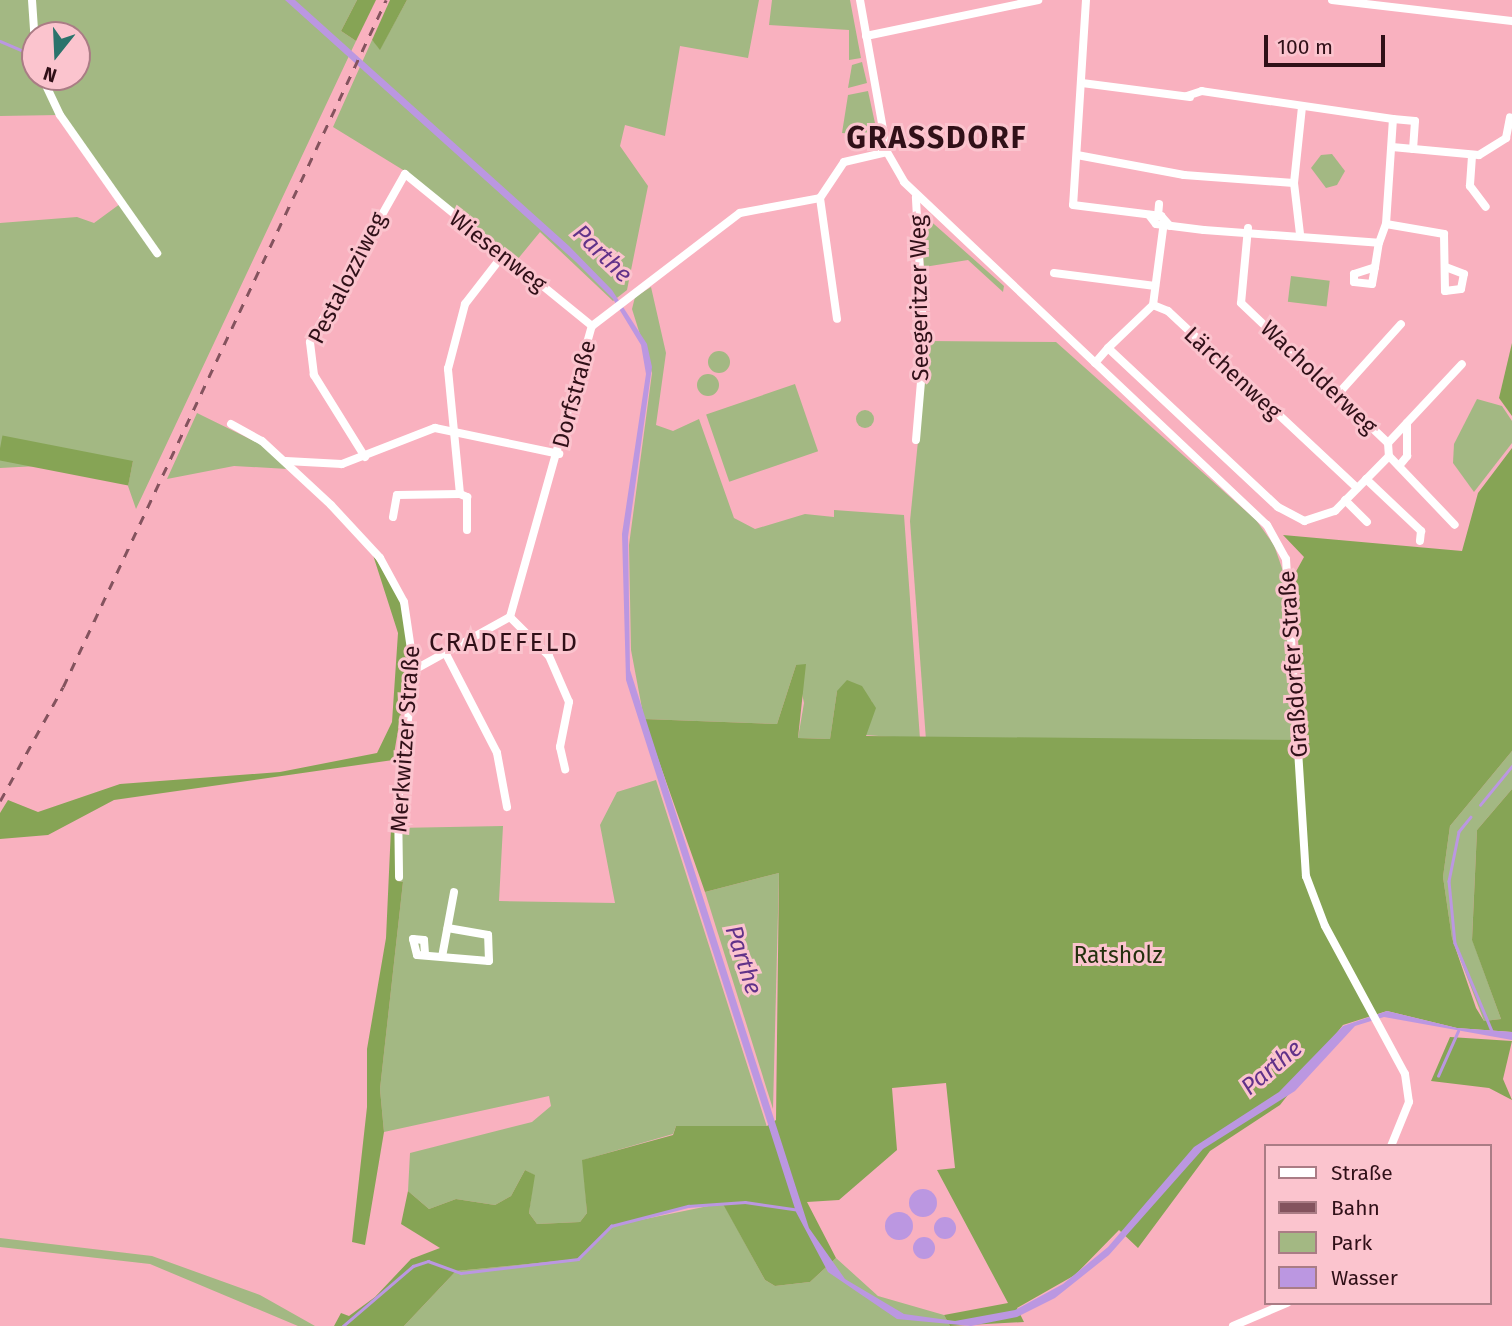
<!DOCTYPE html>
<meta charset="utf-8">
<style>
body{margin:0}
#map{position:relative;width:1512px;height:1326px;overflow:hidden;background:#f9b1bf;font-family:"Fira Sans",sans-serif}
div>[style]{position:absolute}
[style*='--x']{left:calc(var(--x)*1px);top:calc(var(--y)*1px);width:calc(var(--w)*1px);rotate:calc(var(--a)*1deg)}
.green>*{inset:0;background:#a3b883;transform-origin:0 0}
.round{border-radius:50%}
.forest>*{inset:0;background:#86a455;transform-origin:0 0}
.water>*{inset:0;background:#bb97e1}
.stream>*{height:2.5px;margin:-1.25px;padding:0 1.25px;transform-origin:1.25px;border-radius:1.25px;background:#bb97e1}
.minor>*{height:8px;margin:-4px;padding:0 4px;transform-origin:4px;border-radius:4px;background:#fff}
.rail>*{height:2.5px;margin-top:-1.25px;transform-origin:0;background:repeating-linear-gradient(90deg,#84535e 0 9px,transparent 0 18px)}
span{translate:-50% -50%;white-space:nowrap;text-align:center;line-height:1.15;-webkit-text-stroke:6px #fbc4ce;paint-order:stroke}
.street-label{font-size:23px;color:#301018}
.park-label{font-size:23px;color:#24300e}
.water-label{font-size:24px;color:#613289;font-style:italic}
.quarter-label{font-size:26px;color:#301018;letter-spacing:2px}
.district-label{font-size:30px;color:#301018;font-weight:700;letter-spacing:2px}
.legend{position:absolute;left:1264px;top:1144px;width:228px;height:161px;box-sizing:border-box;background:#fbc4ce;border:2px solid #aa7c85;margin:0;padding:9px 12px;list-style:none;font-size:21px;color:#301018}
.legend li{display:flex;align-items:center;gap:14px;height:35px}
.legend b{width:35px;border:2px solid #aa7c85}
.north{position:absolute;left:21px;top:21px;width:70px;height:70px;box-sizing:border-box;background:#fbc4ce;border:2px solid #aa7c85;border-radius:50%;rotate:198deg;font-size:19px;font-weight:700;line-height:28px;text-align:center;color:#301018}
.north::after{content:'';display:block;margin:auto;width:24px;height:32px;background:#2b736c;clip-path:polygon(50% 0,100% 100%,50% 72%,0 100%)}
.scale{position:absolute;left:1264px;top:35px;width:121px;height:32px;box-sizing:border-box;border:4px solid #301018;border-top:0;padding-left:9px;font-size:21px;line-height:24px;white-space:nowrap;color:#301018;-webkit-text-stroke:5px #fbc4ce;paint-order:stroke}
</style>
<div id="map">
<div class="green">
<div style="clip-path:polygon(evenodd,0 0,357px 0,341px 31px,356px 41px,136px 509px,128px 486px,133px 461px,0 468px,0 223px,77px 217px,94px 223px,124px 201px,59px 115px,0 116px,0 0,35px 35px,77px 35px,77px 77px,35px 77px,35px 35px)"></div>
<div style="clip-path:polygon(407px 0,759px 0,748px 58px,680px 46px,665px 136px,625px 125px,620px 146px,648px 186px,627px 290px,613px 301px,540px 232px,517px 260px,408px 173px,333px 127px,372px 40px,380px 49px)"></div>
<div style="clip-path:polygon(772px 0,850px 0,861px 58px,849px 60px,849px 30px,769px 25px)"></div>
<div style="clip-path:polygon(862px 62px,867px 83px,848px 88px,852px 65px)"></div>
<div style="clip-path:polygon(868px 91px,878px 137px,867px 149px,866px 135px,842px 133px,848px 95px)"></div>
<div style="clip-path:polygon(1332px 154px,1345px 171px,1337px 185px,1326px 188px,1311px 168px,1321px 155px)"></div>
<div style="clip-path:polygon(926px 217px,1004px 286px,1003px 292px,968px 260px,924px 267px,920px 222px)"></div>
<div style="left:1291px;top:276px;width:39px;height:26px;rotate:7deg"></div>
<div style="clip-path:polygon(651px 287px,666px 353px,656px 425px,673px 431px,699px 419px,734px 518px,755px 529px,805px 514px,834px 517px,834px 510px,904px 515px,920px 739px,865px 735px,872px 701px,837px 691px,830px 739px,798px 738px,804px 703px,796px 665px,777px 724px,644px 719px,631px 650px,629px 545px,652px 373px,632px 309px,635px 297px)"></div>
<div style="clip-path:polygon(928px 341px,1056px 342px,1256px 520px,1274px 545px,1286px 580px,1298px 740px,926px 740px,910px 521px)"></div>
<div class="round" style="left:708px;top:351px;width:22px;height:22px"></div>
<div class="round" style="left:697px;top:374px;width:22px;height:22px"></div>
<div style="left:795px;top:384px;width:71px;height:94px;rotate:71deg"></div>
<div style="clip-path:polygon(1477px 399px,1502px 406px,1512px 421px,1512px 443px,1474px 492px,1453px 463px,1454px 444px)"></div>
<div class="round" style="left:856px;top:410px;width:18px;height:18px"></div>
<div style="clip-path:polygon(197px 413px,260px 444px,288px 469px,234px 466px,167px 479px)"></div>
<div style="clip-path:polygon(1512px 751px,1512px 789px,1477px 830px,1472px 939px,1501px 1019px,1484px 1021px,1452px 938px,1443px 877px,1450px 826px)"></div>
<div style="clip-path:polygon(656px 780px,767px 1127px,676px 1126px,673px 1134px,583px 1160px,587px 1213px,580px 1222px,537px 1224px,529px 1213px,534px 1175px,525px 1170px,511px 1196px,495px 1205px,456px 1199px,429px 1209px,408px 1191px,410px 1153px,532px 1122px,551px 1106px,549px 1096px,384px 1132px,380px 1089px,403px 882px,397px 881px,396px 828px,503px 826px,499px 901px,615px 903px,600px 825px,617px 792px)"></div>
<div style="clip-path:polygon(779px 873px,773px 1109px,705px 892px)"></div>
<div style="clip-path:polygon(723px 1203px,765px 1280px,775px 1286px,810px 1282px,836px 1258px,878px 1296px,944px 1315px,950px 1326px,404px 1326px,456px 1271px,578px 1259px,611px 1226px)"></div>
<div style="clip-path:polygon(0 1238px,152px 1256px,260px 1295px,315px 1326px,298px 1326px,150px 1264px,0 1247px)"></div>
</div>
<div class="forest">
<div style="clip-path:polygon(357px 0,376px 0,356px 41px,341px 31px)"></div>
<div style="clip-path:polygon(390px 0,407px 0,380px 50px,372px 40px)"></div>
<div style="clip-path:polygon(1512px 343px,1512px 416px,1499px 398px)"></div>
<div style="clip-path:polygon(1512px 448px,1512px 751px,1450px 826px,1443px 877px,1452px 938px,1476px 1008px,1484px 1021px,1501px 1019px,1472px 940px,1477px 830px,1512px 789px,1512px 1032px,1457px 1028px,1387px 1011px,1343px 1025px,1280px 1105px,1210px 1151px,1138px 1248px,1119px 1230px,1075px 1275px,1017px 1308px,1024px 1322px,950px 1326px,944px 1315px,1008px 1303px,937px 1170px,955px 1168px,946px 1083px,892px 1088px,897px 1150px,839px 1200px,807px 1202px,836px 1258px,810px 1282px,775px 1286px,765px 1280px,723px 1204px,688px 1206px,611px 1226px,578px 1259px,456px 1271px,404px 1326px,334px 1326px,341px 1313px,349px 1316px,375px 1297px,411px 1259px,440px 1248px,401px 1224px,408px 1191px,429px 1209px,456px 1199px,495px 1205px,511px 1196px,525px 1170px,535px 1175px,529px 1213px,537px 1224px,580px 1222px,587px 1213px,582px 1160px,673px 1135px,676px 1126px,767px 1126px,776px 1120px,779px 873px,705px 892px,644px 719px,777px 724px,796px 665px,806px 664px,798px 738px,830px 739px,837px 691px,847px 680px,862px 686px,876px 708px,866px 736px,1306px 740px,1293px 577px,1304px 557px,1283px 535px,1462px 551px,1478px 493px)"></div>
<div style="left:133px;top:461px;width:25px;height:133px;rotate:101deg"></div>
<div style="clip-path:polygon(373px 555px,398px 592px,407px 632px,408px 671px,393px 760px,114px 800px,48px 835px,0 839px,0 813px,8px 800px,38px 812px,120px 784px,280px 772px,377px 753px,392px 722px,398px 633px)"></div>
<div style="clip-path:polygon(391px 828px,396px 828px,397px 881px,403px 882px,380px 1089px,384px 1132px,365px 1245px,352px 1242px,367px 1107px,367px 1049px,386px 938px)"></div>
<div style="clip-path:polygon(1450px 1037px,1512px 1041px,1503px 1079px,1512px 1100px,1489px 1088px,1431px 1081px)"></div>
</div>
<div class="water">
<div style="clip-path:polygon(285px 0,295px 0,569px 246px,612px 290px,647px 344px,652px 367px,628px 537px,630px 670px,809px 1228px,845px 1279px,904px 1314px,955px 1321px,1015px 1310px,1063px 1284px,1108px 1247px,1194px 1147px,1279px 1092px,1343px 1026px,1387px 1011px,1457px 1028px,1512px 1032px,1512px 1040px,1384px 1017px,1355px 1026px,1295px 1091px,1203px 1149px,1109px 1255px,1055px 1298px,1017px 1317px,971px 1326px,897px 1319px,828px 1272px,796px 1212px,626px 680px,622px 534px,646px 374px,641px 345px,613px 299px,576px 262px)"></div>
<div class="round" style="left:909px;top:1189px;width:28px;height:28px"></div>
<div class="round" style="left:885px;top:1212px;width:28px;height:28px"></div>
<div class="round" style="left:934px;top:1217px;width:22px;height:22px"></div>
<div class="round" style="left:913px;top:1237px;width:22px;height:22px"></div>
</div>
<div class="stream">
<div style="--x:0;--y:41;--w:33;--a:23"></div>
<div style="--x:1480;--y:805;--w:50;--a:-50.6"></div>
<div style="--x:1471;--y:817;--w:19;--a:129"></div>
<div style="--x:1459;--y:832;--w:50;--a:101.5"></div>
<div style="--x:1449;--y:881;--w:62;--a:84.5"></div>
<div style="--x:1455;--y:943;--w:95;--a:67.2"></div>
<div style="--x:1438;--y:1076;--w:49;--a:-66"></div>
<div style="--x:343;--y:1326;--w:92;--a:-40.6"></div>
<div style="--x:413;--y:1266;--w:16;--a:-18"></div>
<div style="--x:428;--y:1261;--w:35;--a:20"></div>
<div style="--x:461;--y:1273;--w:118;--a:-6.8"></div>
<div style="--x:578;--y:1259;--w:47;--a:-45"></div>
<div style="--x:611;--y:1226;--w:80;--a:-14.6"></div>
<div style="--x:688;--y:1206;--w:57;--a:-4"></div>
<div style="--x:745;--y:1202;--w:55;--a:8.4"></div>
</div>
<div class="minor">
<div style="--x:32;--y:0;--w:44;--a:86.1"></div>
<div style="--x:860;--y:0;--w:154;--a:79.9"></div>
<div style="--x:887;--y:152;--w:34;--a:60"></div>
<div style="--x:904;--y:182;--w:499;--a:43.4"></div>
<div style="--x:1267;--y:525;--w:39;--a:61"></div>
<div style="--x:1286;--y:559;--w:318;--a:86.4"></div>
<div style="--x:1306;--y:876;--w:53;--a:69.2"></div>
<div style="--x:1325;--y:926;--w:168;--a:61.6"></div>
<div style="--x:1405;--y:1074;--w:28;--a:82"></div>
<div style="--x:1409;--y:1102;--w:48;--a:112.2"></div>
<div style="--x:1086;--y:0;--w:205;--a:93.6"></div>
<div style="--x:1073;--y:205;--w:89;--a:7.1"></div>
<div style="--x:1161;--y:216;--w:13;--a:48"></div>
<div style="--x:1332;--y:0;--w:181;--a:6.7"></div>
<div style="--x:866;--y:36;--w:176;--a:-11.8"></div>
<div style="--x:42;--y:77;--w:42;--a:64.7"></div>
<div style="--x:60;--y:115;--w:169;--a:54.9"></div>
<div style="--x:1082;--y:83;--w:109;--a:7.4"></div>
<div style="--x:1393;--y:119;--w:22;--a:5"></div>
<div style="--x:1415;--y:121;--w:28;--a:94"></div>
<div style="--x:1392;--y:147;--w:87;--a:5.3"></div>
<div style="--x:1479;--y:155;--w:32;--a:-32"></div>
<div style="--x:1506;--y:138;--w:21;--a:-79"></div>
<div style="--x:1077;--y:155;--w:109;--a:10.6"></div>
<div style="--x:1184;--y:175;--w:110;--a:4.2"></div>
<div style="--x:1472;--y:156;--w:30;--a:94"></div>
<div style="--x:1470;--y:186;--w:26;--a:53"></div>
<div style="--x:820;--y:198;--w:122;--a:82"></div>
<div style="--x:1149;--y:215;--w:11;--a:52"></div>
<div style="--x:1156;--y:224;--w:48;--a:7.1"></div>
<div style="--x:1204;--y:230;--w:175;--a:4.2"></div>
<div style="--x:1379;--y:243;--w:20;--a:-70"></div>
<div style="--x:1386;--y:224;--w:105;--a:-86.2"></div>
<div style="--x:1393;--y:119;--w:193;--a:-171.7"></div>
<div style="--x:1202;--y:91;--w:16;--a:162"></div>
<div style="--x:1158;--y:216;--w:12;--a:-85"></div>
<div style="--x:1386;--y:224;--w:59;--a:9.8"></div>
<div style="--x:1444;--y:234;--w:57;--a:89"></div>
<div style="--x:1445;--y:291;--w:16;--a:-7"></div>
<div style="--x:1461;--y:289;--w:15;--a:-79"></div>
<div style="--x:1464;--y:274;--w:19;--a:-159"></div>
<div style="--x:1248;--y:228;--w:75;--a:95.3"></div>
<div style="--x:1241;--y:303;--w:203;--a:43.6"></div>
<div style="--x:1388;--y:443;--w:13;--a:86"></div>
<div style="--x:1300;--y:234;--w:51;--a:-96.7"></div>
<div style="--x:1294;--y:183;--w:76;--a:-84"></div>
<div style="--x:1375;--y:267;--w:17;--a:100"></div>
<div style="--x:1372;--y:284;--w:18;--a:-174"></div>
<div style="--x:1354;--y:282;--w:8;--a:-90"></div>
<div style="--x:1354;--y:274;--w:22;--a:-18"></div>
<div style="--x:1375;--y:267;--w:24;--a:-81"></div>
<div style="--x:1054;--y:273;--w:102;--a:7.3"></div>
<div style="--x:1153;--y:305;--w:16;--a:22"></div>
<div style="--x:1168;--y:311;--w:259;--a:43.1"></div>
<div style="--x:1153;--y:305;--w:85;--a:-82.5"></div>
<div style="--x:1108;--y:348;--w:62;--a:-43.7"></div>
<div style="--x:1095;--y:363;--w:20;--a:-49"></div>
<div style="--x:1108;--y:348;--w:233;--a:43.1"></div>
<div style="--x:1278;--y:507;--w:30;--a:28"></div>
<div style="--x:1304;--y:521;--w:33;--a:-18"></div>
<div style="--x:1335;--y:511;--w:77;--a:-45.5"></div>
<div style="--x:1338;--y:394;--w:94;--a:-48"></div>
<div style="--x:231;--y:424;--w:35;--a:29"></div>
<div style="--x:262;--y:441;--w:94;--a:42.8"></div>
<div style="--x:331;--y:505;--w:72;--a:47.2"></div>
<div style="--x:380;--y:558;--w:50;--a:61.4"></div>
<div style="--x:404;--y:602;--w:69;--a:81.6"></div>
<div style="--x:414;--y:670;--w:133;--a:96.9"></div>
<div style="--x:398;--y:802;--w:75;--a:89.2"></div>
<div style="--x:916;--y:440;--w:93;--a:-85.1"></div>
<div style="--x:924;--y:347;--w:150;--a:-93.1"></div>
<div style="--x:1388;--y:443;--w:108;--a:-46.9"></div>
<div style="--x:1389;--y:456;--w:95;--a:46.3"></div>
<div style="--x:365;--y:457;--w:97;--a:-121.9"></div>
<div style="--x:314;--y:375;--w:33;--a:-97"></div>
<div style="--x:310;--y:342;--w:193;--a:-60.5"></div>
<div style="--x:405;--y:174;--w:241;--a:39.1"></div>
<div style="--x:286;--y:461;--w:56;--a:3.1"></div>
<div style="--x:342;--y:464;--w:100;--a:-21.2"></div>
<div style="--x:435;--y:428;--w:127;--a:11.8"></div>
<div style="--x:1399;--y:466;--w:13;--a:-51"></div>
<div style="--x:1407;--y:456;--w:33;--a:-90"></div>
<div style="--x:1366;--y:479;--w:76;--a:43.4"></div>
<div style="--x:1421;--y:531;--w:10;--a:96"></div>
<div style="--x:460;--y:494;--w:126;--a:-95.5"></div>
<div style="--x:448;--y:369;--w:67;--a:-75.3"></div>
<div style="--x:465;--y:304;--w:62;--a:-52.2"></div>
<div style="--x:1345;--y:500;--w:31;--a:45"></div>
<div style="--x:393;--y:517;--w:22;--a:-80"></div>
<div style="--x:397;--y:495;--w:63;--a:-0.9"></div>
<div style="--x:460;--y:494;--w:8;--a:23"></div>
<div style="--x:467;--y:497;--w:33;--a:90"></div>
<div style="--x:510;--y:617;--w:302;--a:-74.3"></div>
<div style="--x:592;--y:326;--w:186;--a:-37.4"></div>
<div style="--x:740;--y:213;--w:81;--a:-10.6"></div>
<div style="--x:820;--y:198;--w:43;--a:-56.3"></div>
<div style="--x:844;--y:162;--w:44;--a:-13.1"></div>
<div style="--x:510;--y:617;--w:55;--a:45"></div>
<div style="--x:549;--y:656;--w:50;--a:66.5"></div>
<div style="--x:569;--y:702;--w:46;--a:101.3"></div>
<div style="--x:560;--y:747;--w:23;--a:77"></div>
<div style="--x:446;--y:654;--w:111;--a:62.7"></div>
<div style="--x:497;--y:753;--w:55;--a:79.5"></div>
<div style="--x:414;--y:670;--w:110;--a:-28.9"></div>
<div style="--x:425;--y:954;--w:14;--a:-94"></div>
<div style="--x:424;--y:940;--w:11;--a:-175"></div>
<div style="--x:413;--y:939;--w:16;--a:76"></div>
<div style="--x:417;--y:955;--w:72;--a:4.8"></div>
<div style="--x:489;--y:961;--w:26;--a:-92"></div>
<div style="--x:488;--y:935;--w:41;--a:-170.1"></div>
<div style="--x:442;--y:957;--w:66;--a:-79.5"></div>
<div style="--x:1233;--y:1326;--w:59;--a:-23.1"></div>
</div>
<div class="rail">
<div style="--x:0;--y:801;--w:130;--a:-61.1"></div>
<div style="--x:63;--y:687;--w:759;--a:-64.82"></div>
</div>
<div class="street-label">
<span style="left:498px;top:251px;rotate:38deg">Wiesenweg</span>
<span style="left:347px;top:278px;rotate:-63deg">Pestalozziweg</span>
<span style="left:919px;top:298px;rotate:-91deg">Seegeritzer Weg</span>
<span style="left:1233px;top:373px;rotate:43deg">Lärchenweg</span>
<span style="left:1319px;top:377px;rotate:44deg">Wacholderweg</span>
<span style="left:574px;top:394px;rotate:-75deg">Dorfstraße</span>
<span style="left:1293px;top:664px;rotate:-94deg">Graßdorfer Straße</span>
<span style="left:405px;top:739px;rotate:-86deg">Merkwitzer Straße</span>
</div>
<div class="park-label">
<span style="left:1118px;top:955px">Ratsholz</span>
</div>
<div class="water-label">
<span style="left:602px;top:254px;rotate:44deg">Parthe</span>
<span style="left:743px;top:960px;rotate:72deg">Parthe</span>
<span style="left:1272px;top:1068px;rotate:-40deg">Parthe</span>
</div>
<div class="quarter-label">
<span style="left:504px;top:643px">CRADEFELD</span>
</div>
<div class="district-label">
<span style="left:937px;top:138px">GRASSDORF</span>
</div>
<ul class="legend">
<li><b style="height:9px;background:#fff"></b>Straße</li>
<li><b style="height:9px;background:#84535e"></b>Bahn</li>
<li><b style="height:19px;background:#a3b883"></b>Park</li>
<li><b style="height:19px;background:#bb97e1"></b>Wasser</li>
</ul>
<div class="north">N</div>
<div class="scale">100 m</div>
</div>
